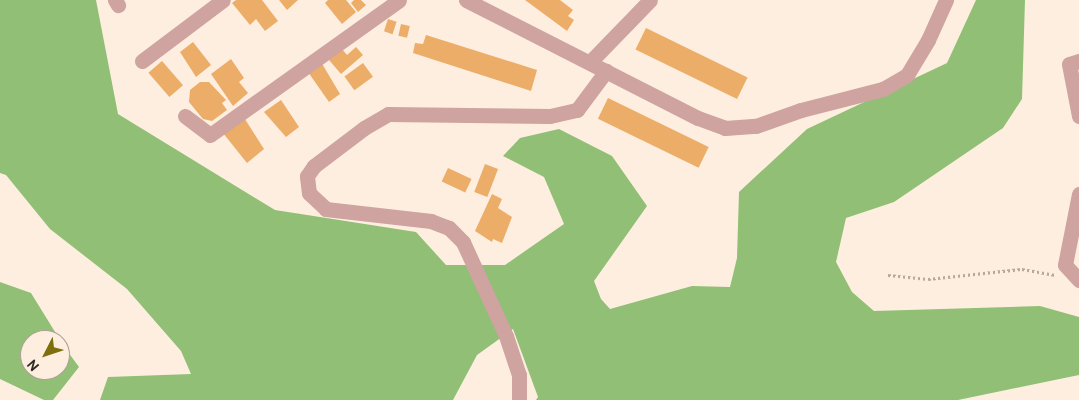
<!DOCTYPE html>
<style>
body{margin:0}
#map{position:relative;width:1079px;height:400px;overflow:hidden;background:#fdeee0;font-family:Overpass,sans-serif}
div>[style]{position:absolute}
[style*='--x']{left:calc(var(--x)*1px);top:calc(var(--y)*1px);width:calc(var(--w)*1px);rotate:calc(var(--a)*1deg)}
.forest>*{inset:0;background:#91bf75}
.building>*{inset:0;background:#ecad68;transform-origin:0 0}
.path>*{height:3px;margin-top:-1.5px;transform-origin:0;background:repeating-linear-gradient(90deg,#b6aa9e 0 2.5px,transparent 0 5px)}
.minor>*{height:15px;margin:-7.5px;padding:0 7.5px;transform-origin:7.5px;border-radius:7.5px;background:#cea3a0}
.tertiary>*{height:15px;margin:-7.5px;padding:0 7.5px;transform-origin:7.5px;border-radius:7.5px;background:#cea3a0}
span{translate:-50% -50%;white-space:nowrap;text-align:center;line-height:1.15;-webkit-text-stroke:4.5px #fdeee0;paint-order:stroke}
.north{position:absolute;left:20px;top:330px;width:50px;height:50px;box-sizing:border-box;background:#fdeee0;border:1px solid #aca095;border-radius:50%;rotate:229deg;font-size:14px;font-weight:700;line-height:20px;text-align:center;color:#322b24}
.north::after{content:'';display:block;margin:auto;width:18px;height:22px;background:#7e6f0d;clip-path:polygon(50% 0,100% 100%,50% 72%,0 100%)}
</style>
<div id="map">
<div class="forest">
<div style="clip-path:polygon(0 0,96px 0,118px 114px,275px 210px,416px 232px,446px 265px,505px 265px,564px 224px,544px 177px,503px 156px,520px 138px,559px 129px,612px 156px,647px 206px,594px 281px,601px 299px,610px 309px,692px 286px,730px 287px,737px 258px,739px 192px,807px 129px,947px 63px,976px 0,1025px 0,1022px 99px,1003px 128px,894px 202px,846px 218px,836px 262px,852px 292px,874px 311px,1040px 306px,1079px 317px,1079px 375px,958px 400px,536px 400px,538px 397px,513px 329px,477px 355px,453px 400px,100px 400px,108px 377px,191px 374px,181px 351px,127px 289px,50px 229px,6px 175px,0 173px)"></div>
<div style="clip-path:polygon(0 282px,31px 293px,60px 340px,30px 340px,30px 370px,60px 370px,60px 341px,79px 367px,53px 400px,44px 400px,0 379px)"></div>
</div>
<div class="building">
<div style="clip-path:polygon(236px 0,262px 0,278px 21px,265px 31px,256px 19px,250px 25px,232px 3px)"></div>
<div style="clip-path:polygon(279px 0,298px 0,287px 10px)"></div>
<div style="clip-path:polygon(328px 0,346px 0,356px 12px,342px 24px,325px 3px)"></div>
<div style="clip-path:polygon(354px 0,361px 0,366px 5px,358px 12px,351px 3px)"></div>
<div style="clip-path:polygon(525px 0,560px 0,573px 10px,568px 16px,574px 20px,567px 31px)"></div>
<div style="left:388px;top:19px;width:9px;height:13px;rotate:18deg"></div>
<div style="left:401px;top:24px;width:9px;height:12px;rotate:13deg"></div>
<div style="left:646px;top:28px;width:113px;height:24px;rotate:26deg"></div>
<div style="clip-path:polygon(426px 35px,537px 70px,531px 91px,413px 53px,415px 43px,423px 44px)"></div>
<div style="clip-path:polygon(193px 42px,211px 65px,196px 77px,180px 52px)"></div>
<div style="clip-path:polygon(356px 47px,363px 55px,341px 74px,329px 60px,342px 49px,347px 55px)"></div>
<div style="clip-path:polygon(231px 59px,244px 78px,239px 82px,248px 93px,233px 106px,211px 74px)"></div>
<div style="left:162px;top:61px;width:32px;height:18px;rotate:49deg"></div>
<div style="clip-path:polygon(321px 62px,340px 94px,329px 102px,308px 72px)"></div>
<div style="left:363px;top:63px;width:17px;height:23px;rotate:54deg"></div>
<div style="clip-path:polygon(200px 82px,209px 82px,226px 100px,222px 103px,227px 110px,212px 121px,203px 119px,189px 102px,190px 90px)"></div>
<div style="left:608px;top:98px;width:112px;height:23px;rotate:26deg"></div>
<div style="clip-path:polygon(281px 100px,299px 127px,286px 137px,264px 112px)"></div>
<div style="clip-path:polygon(243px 116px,264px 149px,247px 163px,223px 133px)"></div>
<div style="left:485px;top:164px;width:14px;height:30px;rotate:21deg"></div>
<div style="left:448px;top:168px;width:26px;height:15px;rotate:25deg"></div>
<div style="clip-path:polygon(492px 194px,502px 199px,498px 208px,512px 217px,502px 243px,493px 239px,492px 242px,475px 231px)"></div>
</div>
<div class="path">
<div style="--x:888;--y:275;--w:40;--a:5.7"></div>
<div style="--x:928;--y:279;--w:95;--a:-6.1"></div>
<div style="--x:1022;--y:269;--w:34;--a:10"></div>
</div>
<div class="minor">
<div style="--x:115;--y:0;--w:6;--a:59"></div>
<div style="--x:142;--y:61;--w:101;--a:-37"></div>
<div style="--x:1079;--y:61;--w:10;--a:163"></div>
<div style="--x:1069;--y:64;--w:53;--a:79.1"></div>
<div style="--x:590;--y:62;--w:86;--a:-45.9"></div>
<div style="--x:185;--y:116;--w:31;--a:37"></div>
<div style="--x:210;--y:135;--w:232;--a:-35.5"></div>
<div style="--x:1079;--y:194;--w:72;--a:101.2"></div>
<div style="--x:1065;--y:265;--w:21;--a:47"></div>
<div style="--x:519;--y:400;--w:25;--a:-90"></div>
<div style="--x:519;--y:375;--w:41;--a:-108.4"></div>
<div style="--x:506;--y:336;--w:103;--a:-114.6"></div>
<div style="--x:463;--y:242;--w:20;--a:-135"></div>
<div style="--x:449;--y:228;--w:19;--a:-159"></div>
<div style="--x:431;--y:221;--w:106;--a:-173.5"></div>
<div style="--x:326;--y:209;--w:23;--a:-137"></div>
<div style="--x:309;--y:193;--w:17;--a:-97"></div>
<div style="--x:307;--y:176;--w:12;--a:-55"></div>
<div style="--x:314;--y:166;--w:63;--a:-37.2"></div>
<div style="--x:364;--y:128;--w:28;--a:-30"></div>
<div style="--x:388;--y:114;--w:162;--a:0.7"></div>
<div style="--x:550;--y:116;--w:28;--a:-13"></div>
<div style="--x:577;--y:110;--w:49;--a:-53.4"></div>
</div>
<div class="tertiary">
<div style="--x:466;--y:0;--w:260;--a:27"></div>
<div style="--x:698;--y:118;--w:29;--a:20"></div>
<div style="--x:725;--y:128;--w:31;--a:-4"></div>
<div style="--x:756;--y:126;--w:48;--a:-19.6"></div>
<div style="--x:801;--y:110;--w:85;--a:-14.4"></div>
<div style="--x:883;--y:89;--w:28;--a:-30"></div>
<div style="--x:907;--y:75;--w:41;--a:-59"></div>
<div style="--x:928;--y:40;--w:44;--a:-65.8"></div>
</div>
<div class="north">N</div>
</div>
